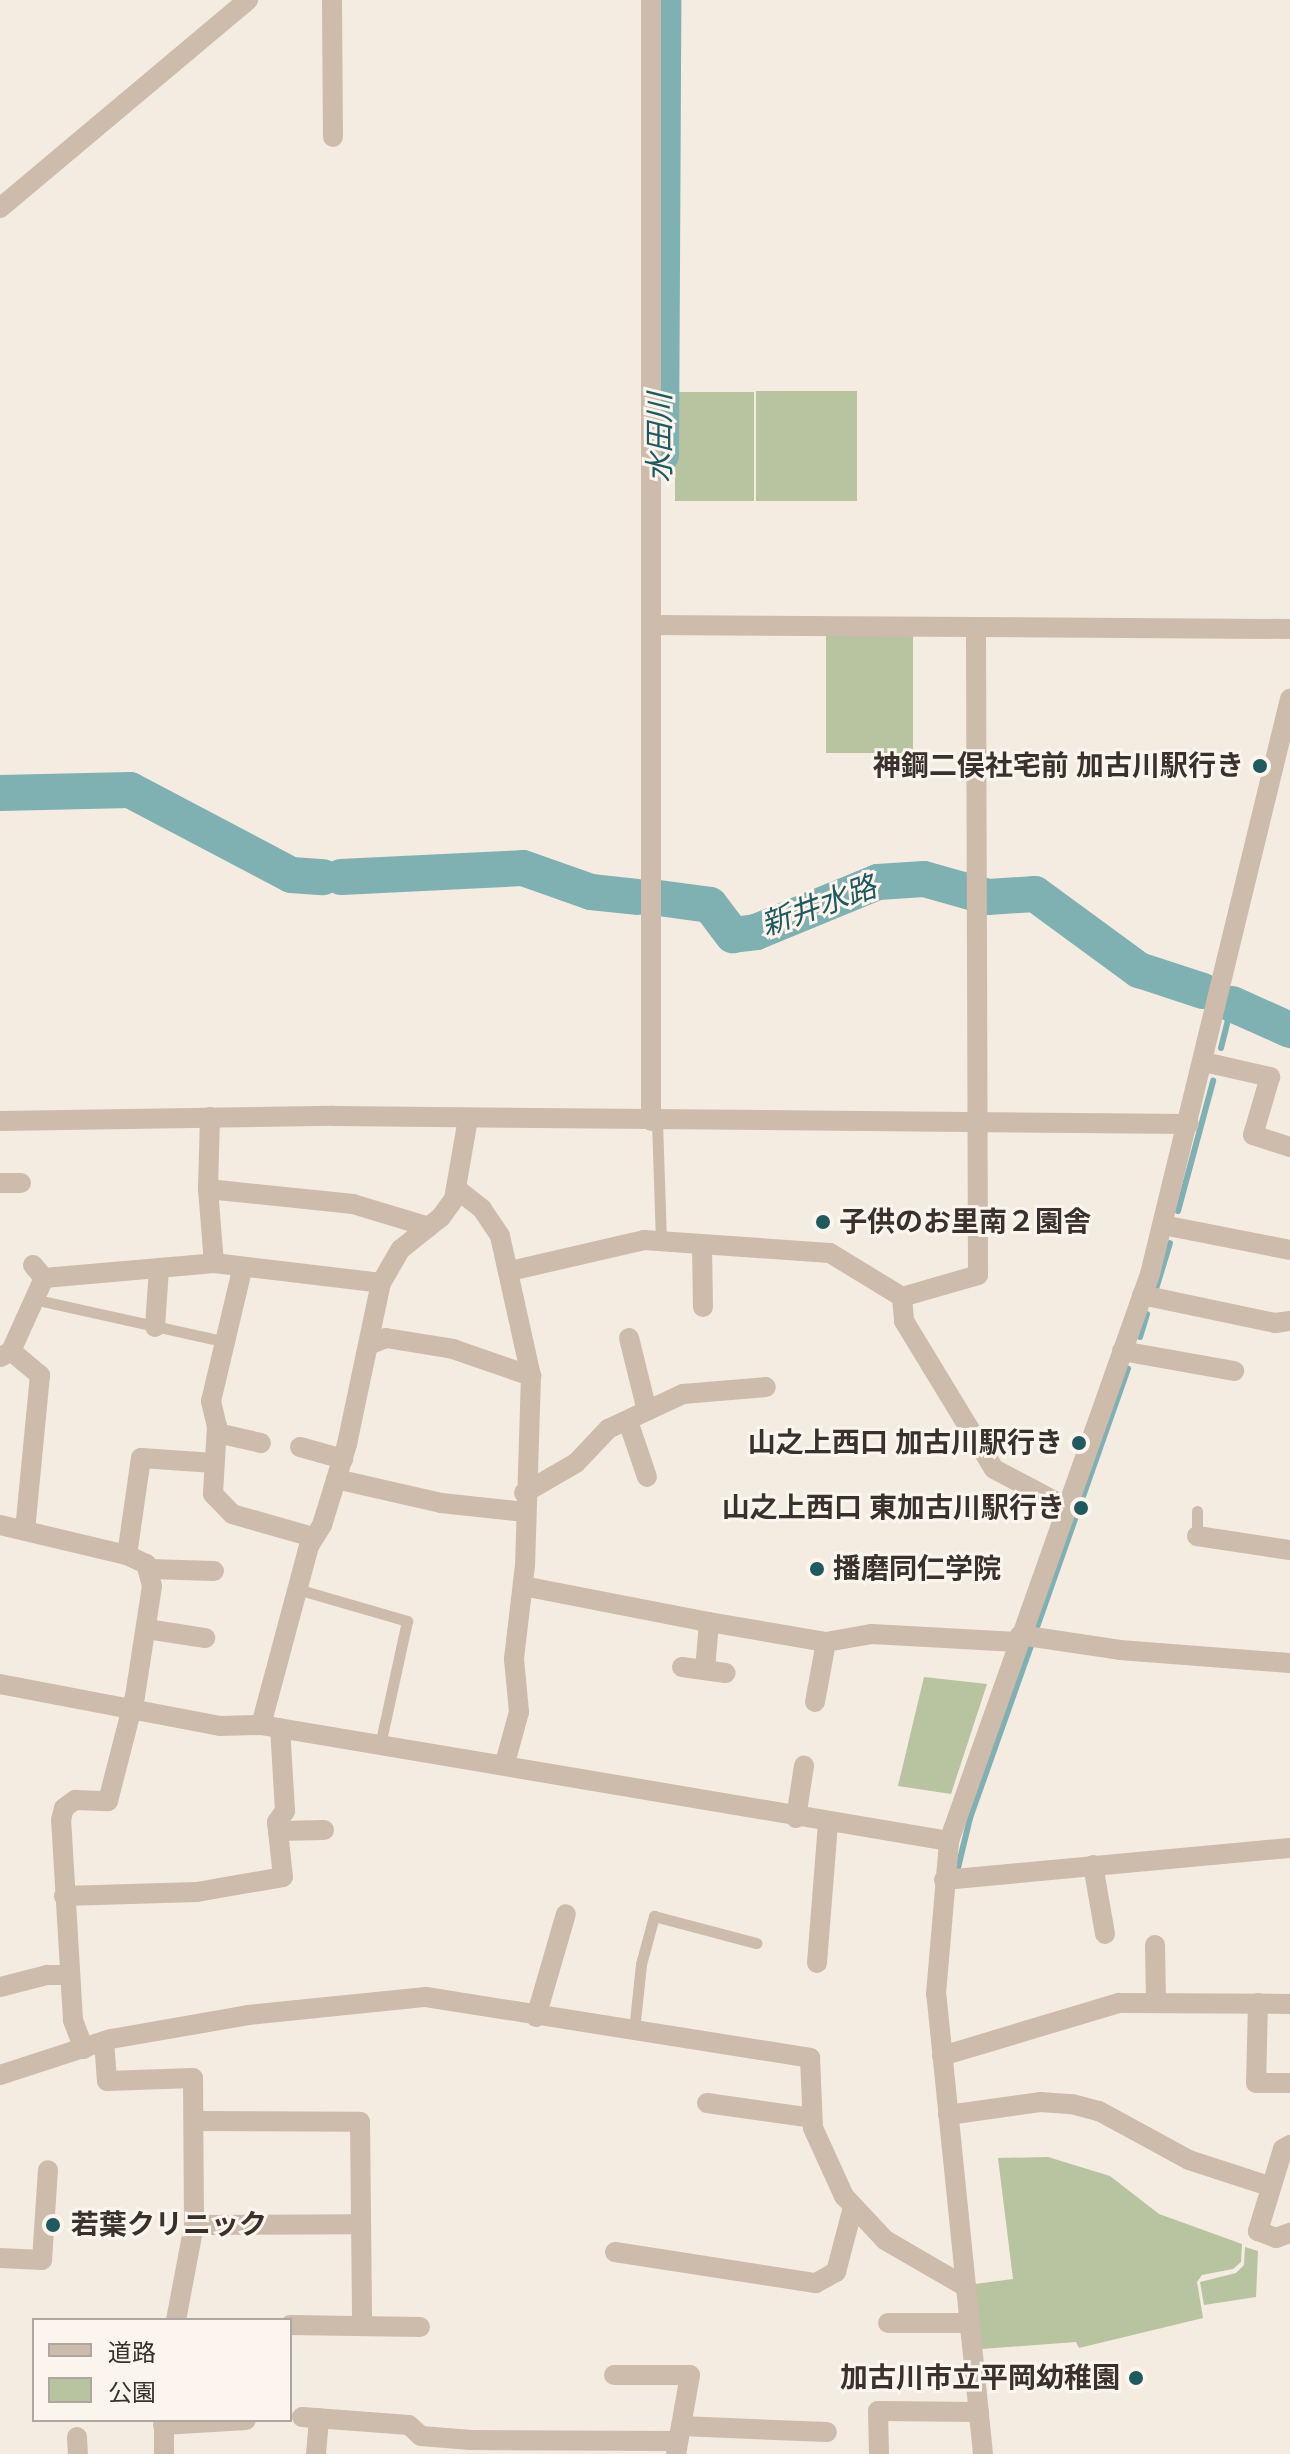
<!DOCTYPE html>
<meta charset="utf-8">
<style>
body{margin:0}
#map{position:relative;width:1290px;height:2454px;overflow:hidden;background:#f4ebe1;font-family:"Varela Round","Noto Sans JP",sans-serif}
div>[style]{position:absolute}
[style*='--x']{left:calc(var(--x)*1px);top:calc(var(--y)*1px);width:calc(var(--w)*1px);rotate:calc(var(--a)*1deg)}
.green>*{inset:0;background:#b8c4a0;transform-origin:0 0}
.stream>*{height:6px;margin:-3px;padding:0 3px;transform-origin:3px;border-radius:3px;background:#7fb0b2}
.river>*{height:36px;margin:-18px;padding:0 18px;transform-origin:18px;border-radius:18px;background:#7fb0b2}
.service>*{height:11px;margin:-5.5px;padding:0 5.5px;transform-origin:5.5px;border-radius:5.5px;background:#cdbbac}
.minor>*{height:20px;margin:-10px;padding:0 10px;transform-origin:10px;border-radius:10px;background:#cdbbac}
.tertiary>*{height:20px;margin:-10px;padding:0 10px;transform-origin:10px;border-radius:10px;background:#cdbbac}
.dots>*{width:22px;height:22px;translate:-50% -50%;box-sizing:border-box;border:4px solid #fbf5ee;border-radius:50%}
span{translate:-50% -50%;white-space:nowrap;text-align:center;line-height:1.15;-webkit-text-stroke:6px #fbf5ee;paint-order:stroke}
.poi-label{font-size:28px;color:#3b302b;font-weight:700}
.right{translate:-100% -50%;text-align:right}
.left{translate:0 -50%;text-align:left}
.water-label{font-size:30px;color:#1f5a5e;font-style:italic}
.legend{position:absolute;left:32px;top:2318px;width:260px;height:104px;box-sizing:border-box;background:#fbf5ee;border:2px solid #aea6a0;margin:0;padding:10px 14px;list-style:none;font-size:24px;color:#3b302b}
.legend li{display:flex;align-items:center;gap:16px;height:40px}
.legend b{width:40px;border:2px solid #aea6a0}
</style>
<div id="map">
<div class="green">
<div style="left:857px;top:391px;width:110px;height:101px;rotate:90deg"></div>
<div style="left:754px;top:392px;width:109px;height:79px;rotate:90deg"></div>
<div style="left:913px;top:636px;width:117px;height:87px;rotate:90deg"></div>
<div style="clip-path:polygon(924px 1677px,987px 1684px,951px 1794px,898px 1786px)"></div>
<div style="clip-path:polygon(1048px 2157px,1110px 2176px,1159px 2214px,1242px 2244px,1241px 2262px,1233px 2269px,1202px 2275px,1197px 2282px,1203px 2318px,1079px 2348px,1076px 2342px,981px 2349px,975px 2284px,1013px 2279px,998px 2158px)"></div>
<div style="clip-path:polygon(1245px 2247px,1258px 2251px,1256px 2297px,1204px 2305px,1200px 2282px,1236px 2273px,1244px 2265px)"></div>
</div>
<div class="stream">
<div style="--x:1221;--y:1048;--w:45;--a:-76"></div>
<div style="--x:1178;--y:1211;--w:135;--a:-74.9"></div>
<div style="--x:1156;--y:1289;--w:48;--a:-73.1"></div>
<div style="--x:1140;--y:1337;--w:24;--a:-73"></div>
<div style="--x:1037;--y:1627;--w:274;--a:-70.6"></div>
<div style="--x:956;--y:1876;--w:60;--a:-76.4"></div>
<div style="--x:970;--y:1818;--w:182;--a:-70.5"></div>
</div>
<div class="river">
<div style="--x:661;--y:455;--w:455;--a:-89.7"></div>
<div style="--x:0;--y:793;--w:130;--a:-1.3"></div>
<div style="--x:130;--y:790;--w:182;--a:27.8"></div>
<div style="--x:291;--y:875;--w:32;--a:4"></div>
<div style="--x:341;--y:877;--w:182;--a:-2.8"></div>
<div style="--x:523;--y:868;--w:72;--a:19.4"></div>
<div style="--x:591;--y:892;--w:46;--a:6.2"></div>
<div style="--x:659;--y:898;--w:51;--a:7.8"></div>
<div style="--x:710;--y:905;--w:38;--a:53"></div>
<div style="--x:733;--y:935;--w:23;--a:-7"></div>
<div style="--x:756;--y:932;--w:132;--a:-22.3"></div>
<div style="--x:878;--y:882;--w:46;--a:-3.7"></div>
<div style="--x:924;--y:879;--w:66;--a:15.7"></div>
<div style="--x:988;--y:897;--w:47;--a:-3.7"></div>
<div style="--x:1035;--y:894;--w:129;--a:36.2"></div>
<div style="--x:1139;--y:970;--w:67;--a:18.2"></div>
<div style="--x:1232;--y:1004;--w:64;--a:24.1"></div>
</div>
<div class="service">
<div style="--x:657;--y:1121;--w:121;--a:88.1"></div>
<div style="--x:33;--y:1299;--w:199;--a:12.5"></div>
<div style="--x:1197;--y:1536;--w:25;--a:-90"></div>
<div style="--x:297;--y:1589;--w:115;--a:16.2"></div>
<div style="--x:407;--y:1621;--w:127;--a:102.3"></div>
<div style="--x:634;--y:2030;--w:66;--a:-83.9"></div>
<div style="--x:641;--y:1964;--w:50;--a:-74.8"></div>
<div style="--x:654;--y:1916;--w:106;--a:14.8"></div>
</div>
<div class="minor">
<div style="--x:332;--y:0;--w:137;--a:89.6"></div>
<div style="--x:0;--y:208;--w:324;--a:-40"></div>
<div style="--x:654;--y:625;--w:636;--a:0.36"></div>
<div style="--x:1204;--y:1062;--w:68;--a:12.8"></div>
<div style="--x:1270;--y:1077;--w:60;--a:106.3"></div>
<div style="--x:1253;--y:1135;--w:39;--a:18"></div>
<div style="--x:210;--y:1117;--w:72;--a:91.6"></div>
<div style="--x:208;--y:1189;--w:74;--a:85.4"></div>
<div style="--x:0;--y:1121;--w:334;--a:-0.9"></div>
<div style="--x:334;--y:1116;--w:855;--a:0.54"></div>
<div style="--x:651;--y:1121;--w:1121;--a:-90"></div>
<div style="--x:0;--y:1183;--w:21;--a:0"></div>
<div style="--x:208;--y:1189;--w:146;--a:5.9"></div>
<div style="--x:353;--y:1204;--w:79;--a:16.8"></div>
<div style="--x:458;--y:1190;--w:31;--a:38"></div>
<div style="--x:482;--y:1209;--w:32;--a:56"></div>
<div style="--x:500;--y:1236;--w:143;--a:77.5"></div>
<div style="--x:1163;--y:1225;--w:129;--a:11.1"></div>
<div style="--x:702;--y:1245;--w:62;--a:89.1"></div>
<div style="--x:33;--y:1265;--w:17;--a:50"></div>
<div style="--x:44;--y:1278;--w:171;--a:-5"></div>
<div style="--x:214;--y:1263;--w:168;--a:6.8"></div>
<div style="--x:242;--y:1270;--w:135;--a:103.3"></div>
<div style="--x:211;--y:1401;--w:26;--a:77"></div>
<div style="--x:217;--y:1426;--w:68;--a:93.4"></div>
<div style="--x:213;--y:1494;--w:28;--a:46"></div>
<div style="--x:232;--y:1514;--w:84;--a:15.9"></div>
<div style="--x:510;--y:1271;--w:138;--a:-13"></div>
<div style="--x:644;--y:1240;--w:186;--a:4"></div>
<div style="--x:830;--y:1253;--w:84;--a:31.4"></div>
<div style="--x:902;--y:1297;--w:79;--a:-16.1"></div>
<div style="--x:978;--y:1275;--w:645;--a:-90.18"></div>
<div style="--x:1142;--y:1295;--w:136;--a:11.9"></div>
<div style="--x:1275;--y:1323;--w:15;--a:-8"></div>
<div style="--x:902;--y:1297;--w:24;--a:85"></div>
<div style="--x:904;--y:1321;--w:173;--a:58.7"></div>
<div style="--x:994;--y:1469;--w:81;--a:27.8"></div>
<div style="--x:155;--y:1327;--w:59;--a:-86.1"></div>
<div style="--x:629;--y:1338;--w:75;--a:76.1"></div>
<div style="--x:371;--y:1344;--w:16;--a:-22"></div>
<div style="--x:386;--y:1338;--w:68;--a:9.3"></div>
<div style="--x:453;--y:1349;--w:83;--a:19.1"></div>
<div style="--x:531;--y:1376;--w:189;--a:91.8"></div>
<div style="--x:525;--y:1565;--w:95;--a:96.7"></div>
<div style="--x:514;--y:1659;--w:53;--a:84.6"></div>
<div style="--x:519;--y:1712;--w:53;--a:105.4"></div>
<div style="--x:11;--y:1351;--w:38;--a:40"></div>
<div style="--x:40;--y:1375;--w:156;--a:95.5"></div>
<div style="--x:1122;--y:1351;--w:114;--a:10.1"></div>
<div style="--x:1;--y:1357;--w:12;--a:-31"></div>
<div style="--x:11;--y:1351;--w:80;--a:-65.7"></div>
<div style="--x:628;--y:1421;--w:59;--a:71.3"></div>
<div style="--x:217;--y:1433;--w:45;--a:12.8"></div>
<div style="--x:300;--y:1447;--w:45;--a:15.6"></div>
<div style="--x:336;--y:1479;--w:108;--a:12.9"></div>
<div style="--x:441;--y:1503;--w:84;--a:6.1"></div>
<div style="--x:524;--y:1493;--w:60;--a:-30"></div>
<div style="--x:576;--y:1463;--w:47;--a:-46.7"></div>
<div style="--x:608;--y:1429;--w:83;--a:-25"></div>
<div style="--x:683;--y:1394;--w:83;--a:-4.8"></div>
<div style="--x:0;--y:1525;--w:130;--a:13.3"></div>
<div style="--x:1197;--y:1536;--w:94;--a:8.6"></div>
<div style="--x:149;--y:1569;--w:65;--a:1.8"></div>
<div style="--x:523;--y:1586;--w:189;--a:11"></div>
<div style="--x:147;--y:1629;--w:59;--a:8.8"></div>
<div style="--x:1020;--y:1635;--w:101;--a:8.5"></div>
<div style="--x:1120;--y:1650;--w:170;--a:4.4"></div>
<div style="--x:682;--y:1667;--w:44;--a:7.8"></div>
<div style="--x:705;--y:1670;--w:48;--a:-85.2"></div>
<div style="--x:709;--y:1622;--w:119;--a:9.7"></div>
<div style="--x:826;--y:1642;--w:47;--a:-9.9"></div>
<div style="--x:872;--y:1634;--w:145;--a:3.2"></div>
<div style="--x:0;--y:1684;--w:224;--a:10.8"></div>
<div style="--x:220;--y:1726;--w:41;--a:-1.4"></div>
<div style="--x:261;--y:1725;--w:698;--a:9.57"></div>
<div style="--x:815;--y:1702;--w:61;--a:-79.6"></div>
<div style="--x:261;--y:1725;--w:185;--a:-75"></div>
<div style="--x:309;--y:1546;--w:25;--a:-58"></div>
<div style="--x:322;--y:1525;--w:85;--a:-72.8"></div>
<div style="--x:347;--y:1444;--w:165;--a:-78.1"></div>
<div style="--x:381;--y:1283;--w:39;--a:-60"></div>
<div style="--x:401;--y:1249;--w:51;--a:-38.7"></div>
<div style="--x:441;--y:1217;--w:22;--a:-54"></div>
<div style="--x:454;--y:1199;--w:81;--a:-80.1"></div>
<div style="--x:796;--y:1818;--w:53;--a:-81.3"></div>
<div style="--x:278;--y:1831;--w:46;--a:-1.2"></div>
<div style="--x:1093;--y:1865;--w:70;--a:80.1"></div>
<div style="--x:944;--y:1880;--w:347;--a:-5.3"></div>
<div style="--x:64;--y:1896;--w:133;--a:-1.7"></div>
<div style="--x:197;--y:1892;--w:87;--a:-9.9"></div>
<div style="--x:283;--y:1877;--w:55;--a:-96.2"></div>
<div style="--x:277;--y:1822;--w:14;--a:-54"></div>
<div style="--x:285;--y:1811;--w:83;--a:-93.4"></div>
<div style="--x:1155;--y:1945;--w:57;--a:89"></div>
<div style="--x:817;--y:1963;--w:139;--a:-85.5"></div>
<div style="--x:0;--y:1987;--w:49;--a:-14.3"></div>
<div style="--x:47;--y:1975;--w:23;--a:0"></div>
<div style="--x:1258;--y:2003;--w:80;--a:91.4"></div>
<div style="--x:1256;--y:2083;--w:34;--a:0"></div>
<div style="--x:536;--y:2017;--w:107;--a:-73.8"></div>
<div style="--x:104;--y:2041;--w:40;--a:85.7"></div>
<div style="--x:107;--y:2081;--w:86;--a:-2"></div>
<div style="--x:193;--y:2078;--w:147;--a:89.6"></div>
<div style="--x:194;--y:2225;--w:97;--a:100.7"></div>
<div style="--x:84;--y:2049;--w:31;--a:-111"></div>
<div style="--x:73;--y:2020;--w:200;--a:-93.4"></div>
<div style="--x:61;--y:1820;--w:12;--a:-76"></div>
<div style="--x:64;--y:1808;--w:14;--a:-36"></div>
<div style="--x:75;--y:1800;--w:33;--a:2"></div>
<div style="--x:108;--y:1801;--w:108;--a:-75.6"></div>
<div style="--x:135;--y:1696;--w:111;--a:-81.2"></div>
<div style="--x:152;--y:1586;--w:23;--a:-105"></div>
<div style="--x:146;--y:1564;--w:21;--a:-155"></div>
<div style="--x:127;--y:1555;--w:98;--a:-81.8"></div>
<div style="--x:141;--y:1458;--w:73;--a:3.9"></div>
<div style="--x:942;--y:2056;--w:185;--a:-16.7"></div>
<div style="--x:1119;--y:2003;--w:171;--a:0.3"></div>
<div style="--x:0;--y:2075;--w:117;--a:-18"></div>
<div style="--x:111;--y:2039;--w:139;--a:-9.9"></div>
<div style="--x:248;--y:2015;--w:179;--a:-5.8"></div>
<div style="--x:426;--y:1997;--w:389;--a:9"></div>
<div style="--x:810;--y:2058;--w:70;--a:87.5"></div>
<div style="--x:813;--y:2128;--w:75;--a:65.5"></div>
<div style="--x:844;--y:2196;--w:60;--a:47"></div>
<div style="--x:885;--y:2240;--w:94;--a:30.1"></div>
<div style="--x:707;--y:2103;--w:106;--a:8.1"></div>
<div style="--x:948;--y:2115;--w:93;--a:-8"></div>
<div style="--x:1040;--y:2102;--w:32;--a:4"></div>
<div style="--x:1072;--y:2104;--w:28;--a:15"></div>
<div style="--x:1099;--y:2111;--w:102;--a:28.6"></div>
<div style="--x:1189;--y:2160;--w:84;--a:18"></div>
<div style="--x:195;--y:2121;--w:165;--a:0.3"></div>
<div style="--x:360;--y:2122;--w:202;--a:89.4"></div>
<div style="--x:1290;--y:2145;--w:8;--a:150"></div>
<div style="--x:1283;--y:2149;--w:86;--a:107"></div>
<div style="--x:1258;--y:2231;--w:19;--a:21"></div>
<div style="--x:1276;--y:2238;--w:15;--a:-20"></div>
<div style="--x:194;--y:2225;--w:164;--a:-0.3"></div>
<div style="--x:615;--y:2252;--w:203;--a:8.8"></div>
<div style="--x:816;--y:2283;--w:23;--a:-29"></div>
<div style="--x:836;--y:2272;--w:67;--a:-75.3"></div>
<div style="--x:0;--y:2258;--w:42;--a:2.7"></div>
<div style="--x:42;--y:2260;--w:90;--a:-86.2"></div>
<div style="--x:888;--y:2323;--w:82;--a:0"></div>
<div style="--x:290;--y:2325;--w:130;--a:0.9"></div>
<div style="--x:614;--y:2375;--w:76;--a:0"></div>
<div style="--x:690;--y:2375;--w:80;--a:100"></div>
<div style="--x:302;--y:2417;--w:107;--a:4.3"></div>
<div style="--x:409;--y:2425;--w:16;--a:43"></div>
<div style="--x:421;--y:2436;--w:50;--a:4.6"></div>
<div style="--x:471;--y:2440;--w:207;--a:0.3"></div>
<div style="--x:164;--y:2420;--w:34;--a:90"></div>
<div style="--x:163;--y:2425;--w:83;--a:-3.4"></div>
<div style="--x:681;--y:2426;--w:146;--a:2.4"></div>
<div style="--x:77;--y:2437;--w:17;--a:87"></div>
<div style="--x:316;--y:2454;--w:36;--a:-85"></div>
<div style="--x:879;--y:2454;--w:43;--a:-91.3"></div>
<div style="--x:878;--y:2411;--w:101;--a:0.6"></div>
</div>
<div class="tertiary">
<div style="--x:983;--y:2454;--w:462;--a:-95.8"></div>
<div style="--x:936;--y:1994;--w:154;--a:-85.1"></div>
<div style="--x:949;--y:1841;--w:602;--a:-70.48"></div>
<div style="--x:1150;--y:1274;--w:592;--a:-76.32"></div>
</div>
<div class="dots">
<div style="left:1260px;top:766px;background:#1f5a5e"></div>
<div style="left:823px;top:1222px;background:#1f5a5e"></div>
<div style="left:1079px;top:1443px;background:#1f5a5e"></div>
<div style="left:1081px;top:1508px;background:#1f5a5e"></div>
<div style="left:817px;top:1569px;background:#1f5a5e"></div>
<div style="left:53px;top:2225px;background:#1f5a5e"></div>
<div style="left:1136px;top:2378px;background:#1f5a5e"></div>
</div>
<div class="poi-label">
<span class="right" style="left:1244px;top:766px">神鋼二俣社宅前 加古川駅行き</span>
<span class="left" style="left:839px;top:1222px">子供のお里南２園舎</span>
<span class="right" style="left:1063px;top:1443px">山之上西口 加古川駅行き</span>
<span class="right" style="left:1065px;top:1508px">山之上西口 東加古川駅行き</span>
<span class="left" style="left:833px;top:1569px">播磨同仁学院</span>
<span class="left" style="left:71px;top:2225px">若葉クリニック</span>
<span class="right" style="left:1120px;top:2378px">加古川市立平岡幼稚園</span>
</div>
<div class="water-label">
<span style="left:661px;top:438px;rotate:-90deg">水田川</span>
<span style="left:819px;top:907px;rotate:-20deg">新井水路</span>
</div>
<ul class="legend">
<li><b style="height:10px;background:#cdbbac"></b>道路</li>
<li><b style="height:22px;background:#b8c4a0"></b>公園</li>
</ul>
</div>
